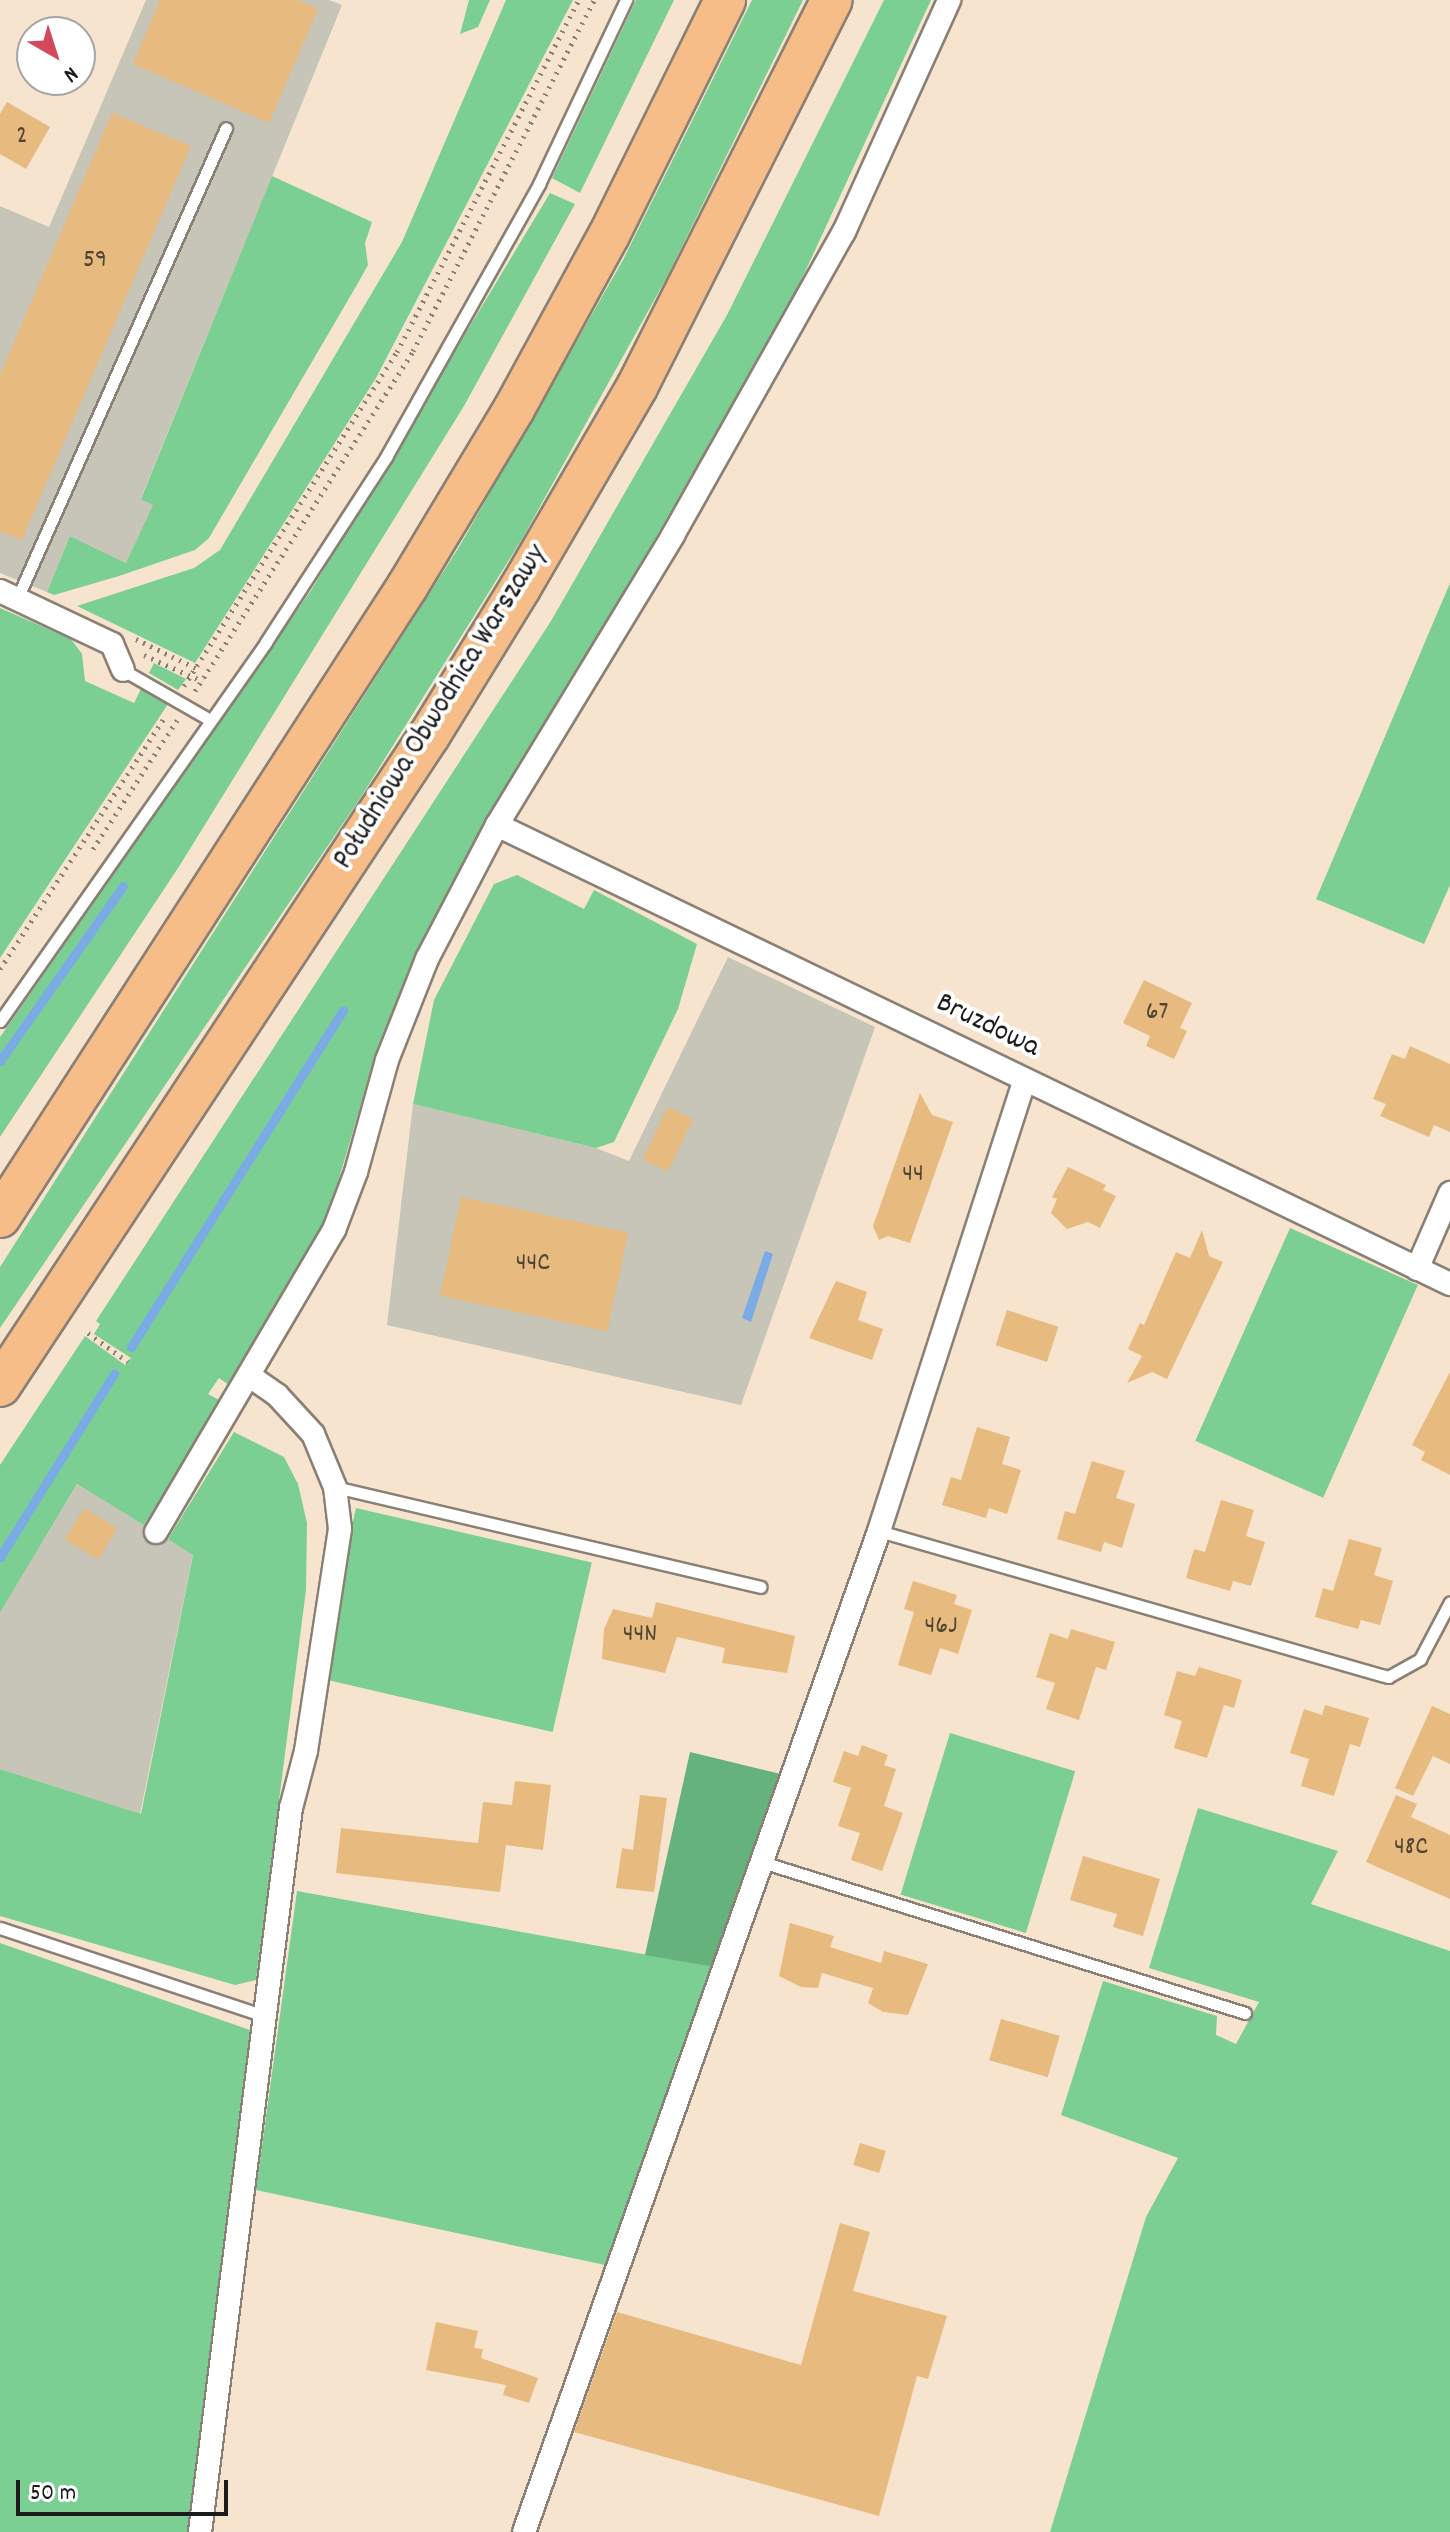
<!DOCTYPE html>
<meta charset="utf-8">
<style>
body{margin:0}
#map{position:relative;width:1450px;height:2532px;overflow:hidden;background:#f7e4ce;font-family:Dekko,sans-serif}
div>[style]{position:absolute}
[style*='--x']{left:calc(var(--x)*1px);top:calc(var(--y)*1px);width:calc(var(--w)*1px);rotate:calc(var(--a)*1deg)}
.industrial>*{inset:0;background:#c6c5b8}
.green>*{inset:0;background:#7ccf92;transform-origin:0 0}
.forest>*{inset:0;background:#65b27c}
.water>*{inset:0;background:#7aabe5}
.stream>*{height:9px;margin:-4.5px;padding:0 4.5px;transform-origin:4.5px;border-radius:4.5px;background:#7aabe5}
.building>*{inset:0;background:#e7ba7f;transform-origin:0 0}
.path>*{height:5px;margin-top:-2.5px;transform-origin:0;background:repeating-linear-gradient(90deg,#8a8075 0 2px,transparent 0 8px)}
.roads{filter:drop-shadow(2px 0 #8a8075) drop-shadow(-2px 0 #8a8075) drop-shadow(0 2px #8a8075) drop-shadow(0 -2px #8a8075)}
.lane>*{height:11px;margin:-5.5px;padding:0 5.5px;transform-origin:5.5px;border-radius:5.5px;background:#fff}
.street>*{height:22px;margin:-11px;padding:0 11px;transform-origin:11px;border-radius:11px;background:#fff}
.highway>*{height:40px;margin:-20px;padding:0 20px;transform-origin:20px;border-radius:20px;background:#f7bd88}
span{translate:-50% -50%;white-space:nowrap;text-align:center;line-height:1.15;-webkit-text-stroke:8px #fff;paint-order:stroke}
.number-label{font-size:26px;color:#4f4435}
.number-label span{-webkit-text-stroke-width:0}
.street-label{font-size:30px;color:#1c1c1c}
.north{position:absolute;left:16px;top:16px;width:80px;height:80px;box-sizing:border-box;background:#fff;border:2px solid #a4a4a4;border-radius:50%;rotate:141deg;font-size:22px;font-weight:700;line-height:32px;text-align:center;color:#1c1c1c}
.north::after{content:'';display:block;margin:auto;width:28px;height:36px;background:#d1495b;clip-path:polygon(50% 0,100% 100%,50% 72%,0 100%)}
.scale{position:absolute;left:16px;top:2480px;width:212px;height:36px;box-sizing:border-box;border:4px solid #1c1c1c;border-top:0;padding-left:10px;font-size:24px;line-height:28px;white-space:nowrap;color:#1c1c1c;-webkit-text-stroke:6px #fff;paint-order:stroke}
</style>
<div id="map">
<div class="industrial">
<div style="clip-path:polygon(146px 0,329px 0,342px 5px,141px 498px,154px 505px,126px 563px,70px 536px,47px 592px,0 573px,0 206px,49px 227px)"></div>
<div style="clip-path:polygon(728px 957px,875px 1027px,741px 1405px,387px 1325px,413px 1104px,596px 1148px,629px 1161px)"></div>
<div style="clip-path:polygon(77px 1484px,193px 1554px,140px 1814px,0 1769px,0 1613px)"></div>
</div>
<div class="green">
<div style="clip-path:polygon(469px 0,490px 0,478px 27px,460px 34px)"></div>
<div style="clip-path:polygon(506px 0,573px 0,376px 378px,195px 663px,77px 606px,194px 568px,220px 550px,402px 242px)"></div>
<div style="clip-path:polygon(636px 0,674px 0,580px 193px,552px 178px)"></div>
<div style="clip-path:polygon(752px 0,803px 0,667px 277px,522px 539px,359px 800px,0 1328px,0 1267px,459px 547px,623px 260px)"></div>
<div style="clip-path:polygon(884px 0,931px 0,797px 289px,590px 654px,498px 800px,417px 954px,376px 1053px,330px 1209px,302px 1265px,229px 1385px,219px 1378px,208px 1394px,221px 1401px,144px 1525px,77px 1484px,0 1613px,0 1465px,85px 1336px,125px 1365px,131px 1358px,94px 1334px,100px 1324px,96px 1321px,551px 621px,727px 315px)"></div>
<div style="clip-path:polygon(272px 176px,372px 222px,365px 243px,368px 265px,358px 283px,209px 538px,195px 550px,119px 576px,54px 595px,47px 592px,70px 536px,126px 563px,153px 505px,141px 499px)"></div>
<div style="clip-path:polygon(550px 193px,575px 204px,464px 406px,180px 865px,0 1137px,0 1037px,312px 589px)"></div>
<div style="clip-path:polygon(1450px 583px,1450px 885px,1424px 944px,1316px 899px)"></div>
<div style="clip-path:polygon(0 608px,71px 639px,82px 654px,85px 681px,134px 703px,141px 689px,168px 704px,0 958px)"></div>
<div style="clip-path:polygon(154px 663px,186px 679px,178px 690px,149px 673px)"></div>
<div style="clip-path:polygon(517px 875px,584px 909px,594px 890px,697px 944px,678px 1009px,614px 1142px,596px 1148px,413px 1104px,434px 1000px,494px 884px)"></div>
<div style="left:1290px;top:1228px;width:140px;height:233px;rotate:24deg"></div>
<div style="clip-path:polygon(234px 1432px,284px 1457px,298px 1484px,307px 1523px,306px 1590px,256px 1980px,235px 1985px,0 1916px,0 1769px,141px 1814px,193px 1555px,168px 1539px)"></div>
<div style="left:356px;top:1508px;width:242px;height:174px;rotate:13deg"></div>
<div style="left:950px;top:1733px;width:131px;height:169px;rotate:17deg"></div>
<div style="clip-path:polygon(1198px 1808px,1338px 1851px,1311px 1904px,1450px 1951px,1450px 2532px,1050px 2532px,1146px 2217px,1178px 2158px,1061px 2115px,1103px 1981px,1217px 2016px,1216px 2035px,1236px 2044px,1259px 2002px,1149px 1968px)"></div>
<div style="clip-path:polygon(297px 1891px,714px 1967px,605px 2265px,256px 2190px)"></div>
<div style="clip-path:polygon(0 1943px,250px 2030px,187px 2532px,0 2532px)"></div>
</div>
<div class="forest">
<div style="clip-path:polygon(690px 1752px,785px 1775px,714px 1967px,645px 1955px)"></div>
</div>
<div class="water">
<div style="clip-path:polygon(765px 1251px,773px 1254px,751px 1322px,742px 1318px)"></div>
</div>
<div class="stream">
<div style="--x:0;--y:1061;--w:214;--a:-54.9"></div>
<div style="--x:131;--y:1347;--w:398;--a:-57.8"></div>
<div style="--x:0;--y:1557;--w:216;--a:-58.1"></div>
</div>
<div class="building">
<div style="clip-path:polygon(160px 0,297px 0,318px 9px,269px 123px,133px 64px)"></div>
<div style="clip-path:polygon(7px 102px,50px 127px,26px 169px,0 154px,0 114px)"></div>
<div style="clip-path:polygon(112px 113px,191px 146px,22px 540px,0 531px,0 375px)"></div>
<div style="clip-path:polygon(1144px 980px,1192px 1003px,1180px 1028px,1187px 1031px,1174px 1059px,1146px 1046px,1150px 1036px,1123px 1023px)"></div>
<div style="clip-path:polygon(1410px 1046px,1450px 1064px,1450px 1132px,1434px 1125px,1429px 1137px,1380px 1116px,1386px 1104px,1373px 1099px,1392px 1054px,1405px 1059px)"></div>
<div style="clip-path:polygon(920px 1093px,932px 1115px,953px 1122px,910px 1243px,888px 1236px,879px 1240px,873px 1226px)"></div>
<div style="left:668px;top:1107px;width:28px;height:58px;rotate:26deg"></div>
<div style="clip-path:polygon(1068px 1167px,1106px 1185px,1103px 1190px,1116px 1196px,1100px 1228px,1088px 1222px,1067px 1229px,1051px 1213px,1057px 1199px,1052px 1197px)"></div>
<div style="left:461px;top:1197px;width:171px;height:101px;rotate:12deg"></div>
<div style="clip-path:polygon(1202px 1230px,1209px 1256px,1223px 1262px,1186px 1339px,1167px 1379px,1152px 1372px,1127px 1383px,1142px 1356px,1128px 1349px,1140px 1323px,1144px 1325px,1176px 1252px,1190px 1258px)"></div>
<div style="clip-path:polygon(836px 1281px,867px 1292px,858px 1320px,883px 1329px,872px 1360px,809px 1338px)"></div>
<div style="left:1007px;top:1310px;width:54px;height:37px;rotate:18deg"></div>
<div style="clip-path:polygon(1450px 1372px,1450px 1475px,1421px 1460px,1425px 1452px,1412px 1445px)"></div>
<div style="clip-path:polygon(977px 1427px,1010px 1437px,1002px 1464px,1021px 1470px,1007px 1514px,989px 1508px,986px 1518px,942px 1505px,951px 1477px,961px 1480px)"></div>
<div style="clip-path:polygon(1092px 1461px,1125px 1471px,1116px 1498px,1135px 1504px,1122px 1548px,1104px 1542px,1101px 1552px,1057px 1539px,1065px 1511px,1075px 1514px)"></div>
<div style="clip-path:polygon(1221px 1500px,1254px 1510px,1246px 1536px,1265px 1542px,1251px 1586px,1233px 1581px,1230px 1591px,1186px 1578px,1194px 1549px,1205px 1552px)"></div>
<div style="left:84px;top:1508px;width:39px;height:37px;rotate:31deg"></div>
<div style="clip-path:polygon(1349px 1539px,1382px 1548px,1374px 1575px,1393px 1581px,1380px 1625px,1361px 1620px,1358px 1629px,1315px 1617px,1323px 1588px,1333px 1591px)"></div>
<div style="clip-path:polygon(913px 1581px,957px 1595px,954px 1604px,972px 1610px,958px 1654px,940px 1648px,931px 1675px,898px 1665px,914px 1612px,904px 1609px)"></div>
<div style="clip-path:polygon(656px 1602px,795px 1636px,787px 1673px,722px 1663px,725px 1648px,677px 1637px,665px 1673px,602px 1659px,604px 1629px,613px 1609px,652px 1618px)"></div>
<div style="clip-path:polygon(1071px 1629px,1115px 1642px,1106px 1670px,1096px 1667px,1079px 1720px,1046px 1709px,1055px 1683px,1036px 1677px,1050px 1633px,1068px 1639px)"></div>
<div style="clip-path:polygon(1199px 1667px,1242px 1680px,1234px 1708px,1224px 1705px,1207px 1758px,1174px 1748px,1182px 1721px,1164px 1715px,1177px 1671px,1195px 1676px)"></div>
<div style="clip-path:polygon(1325px 1705px,1369px 1718px,1360px 1747px,1350px 1744px,1334px 1796px,1301px 1786px,1309px 1759px,1290px 1753px,1304px 1709px,1322px 1715px)"></div>
<div style="clip-path:polygon(1432px 1706px,1450px 1714px,1450px 1764px,1433px 1756px,1413px 1796px,1395px 1788px)"></div>
<div style="clip-path:polygon(862px 1745px,888px 1755px,884px 1765px,896px 1769px,884px 1806px,903px 1813px,882px 1871px,851px 1860px,860px 1833px,838px 1826px,851px 1788px,833px 1782px,844px 1751px,858px 1756px)"></div>
<div style="clip-path:polygon(515px 1781px,551px 1785px,543px 1850px,506px 1845px,500px 1892px,336px 1873px,341px 1828px,478px 1843px,483px 1802px,512px 1805px)"></div>
<div style="clip-path:polygon(640px 1795px,667px 1798px,654px 1892px,616px 1888px,622px 1848px,633px 1850px)"></div>
<div style="clip-path:polygon(1396px 1795px,1417px 1804px,1411px 1817px,1450px 1835px,1450px 1899px,1366px 1862px)"></div>
<div style="clip-path:polygon(1083px 1856px,1160px 1879px,1143px 1936px,1113px 1927px,1117px 1914px,1070px 1900px)"></div>
<div style="clip-path:polygon(790px 1923px,834px 1936px,830px 1947px,881px 1963px,884px 1951px,928px 1964px,908px 2015px,883px 2012px,868px 2003px,873px 1988px,822px 1973px,818px 1988px,801px 1987px,779px 1976px)"></div>
<div style="left:1001px;top:2019px;width:61px;height:43px;rotate:16deg"></div>
<div style="left:860px;top:2143px;width:27px;height:23px;rotate:17deg"></div>
<div style="clip-path:polygon(840px 2223px,870px 2232px,853px 2291px,947px 2316px,928px 2379px,917px 2376px,879px 2516px,574px 2432px,617px 2312px,801px 2365px)"></div>
<div style="clip-path:polygon(436px 2322px,478px 2331px,474px 2348px,483px 2349px,481px 2358px,538px 2378px,529px 2403px,503px 2395px,506px 2385px,426px 2370px)"></div>
</div>
<div class="path">
<div style="--x:136;--y:639;--w:67;--a:25.8"></div>
<div style="--x:144;--y:655;--w:64;--a:24.1"></div>
<div style="--x:184;--y:686;--w:396;--a:-57.5"></div>
<div style="--x:397;--y:352;--w:396;--a:-62.7"></div>
<div style="--x:195;--y:691;--w:404;--a:-57.3"></div>
<div style="--x:413;--y:351;--w:395;--a:-62.7"></div>
<div style="--x:93;--y:849;--w:154;--a:-56.9"></div>
<div style="--x:0;--y:969;--w:303;--a:-56.8"></div>
<div style="--x:88;--y:1333;--w:49;--a:35.9"></div>
</div>
<div class="roads">
<div class="lane">
<div style="--x:17;--y:599;--w:515;--a:-66.07"></div>
<div style="--x:123;--y:670;--w:100;--a:29.9"></div>
<div style="--x:0;--y:1021;--w:463;--a:-54.9"></div>
<div style="--x:266;--y:642;--w:221;--a:-57"></div>
<div style="--x:386;--y:457;--w:313;--a:-60.7"></div>
<div style="--x:539;--y:184;--w:204;--a:-64.7"></div>
<div style="--x:335;--y:1487;--w:437;--a:13.2"></div>
<div style="--x:879;--y:1531;--w:530;--a:16"></div>
<div style="--x:1388;--y:1677;--w:37;--a:-29"></div>
<div style="--x:1420;--y:1659;--w:64;--a:-62.2"></div>
<div style="--x:762;--y:1862;--w:506;--a:17.36"></div>
<div style="--x:0;--y:1928;--w:279;--a:18.4"></div>
</div>
<div class="street">
<div style="--x:0;--y:591;--w:124;--a:25.3"></div>
<div style="--x:112;--y:644;--w:28;--a:67"></div>
<div style="--x:497;--y:825;--w:1058;--a:25.72"></div>
<div style="--x:1417;--y:1269;--w:83;--a:-66.5"></div>
<div style="--x:156;--y:1532;--w:351;--a:-59.5"></div>
<div style="--x:334;--y:1230;--w:62;--a:-69.2"></div>
<div style="--x:356;--y:1172;--w:116;--a:-74.5"></div>
<div style="--x:387;--y:1060;--w:109;--a:-68.4"></div>
<div style="--x:427;--y:959;--w:151;--a:-62.4"></div>
<div style="--x:497;--y:825;--w:339;--a:-58.7"></div>
<div style="--x:673;--y:535;--w:348;--a:-60.6"></div>
<div style="--x:844;--y:232;--w:255;--a:-65.6"></div>
<div style="--x:200;--y:2532;--w:730;--a:-82.84"></div>
<div style="--x:291;--y:1808;--w:59;--a:-75.3"></div>
<div style="--x:306;--y:1751;--w:225;--a:-81.3"></div>
<div style="--x:340;--y:1529;--w:42;--a:-96.8"></div>
<div style="--x:335;--y:1487;--w:57;--a:-112.5"></div>
<div style="--x:313;--y:1434;--w:53;--a:-132.7"></div>
<div style="--x:277;--y:1395;--w:33;--a:-145"></div>
<div style="--x:524;--y:2532;--w:1062;--a:-70.47"></div>
<div style="--x:879;--y:1531;--w:474;--a:-72.1"></div>
</div>
<div class="highway">
<div style="--x:0;--y:1217;--w:750;--a:-57.14"></div>
<div style="--x:407;--y:587;--w:208;--a:-59"></div>
<div style="--x:514;--y:409;--w:198;--a:-61.4"></div>
<div style="--x:609;--y:235;--w:262;--a:-63.7"></div>
<div style="--x:0;--y:1386;--w:779;--a:-56.58"></div>
<div style="--x:429;--y:736;--w:174;--a:-58.4"></div>
<div style="--x:520;--y:588;--w:233;--a:-59.8"></div>
<div style="--x:637;--y:387;--w:433;--a:-63.3"></div>
</div>
</div>
<div class="number-label">
<span style="left:22px;top:137px">2</span>
<span style="left:95px;top:261px">59</span>
<span style="left:1157px;top:1013px">67</span>
<span style="left:913px;top:1175px">44</span>
<span style="left:533px;top:1264px">44C</span>
<span style="left:941px;top:1627px">46J</span>
<span style="left:640px;top:1635px">44N</span>
<span style="left:1411px;top:1848px">48C</span>
</div>
<div class="street-label">
<span style="left:442px;top:708px;rotate:-58deg">Południowa Obwodnica Warszawy</span>
<span style="left:987px;top:1027px;rotate:26deg">Bruzdowa</span>
</div>
<div class="north">N</div>
<div class="scale">50 m</div>
</div>
